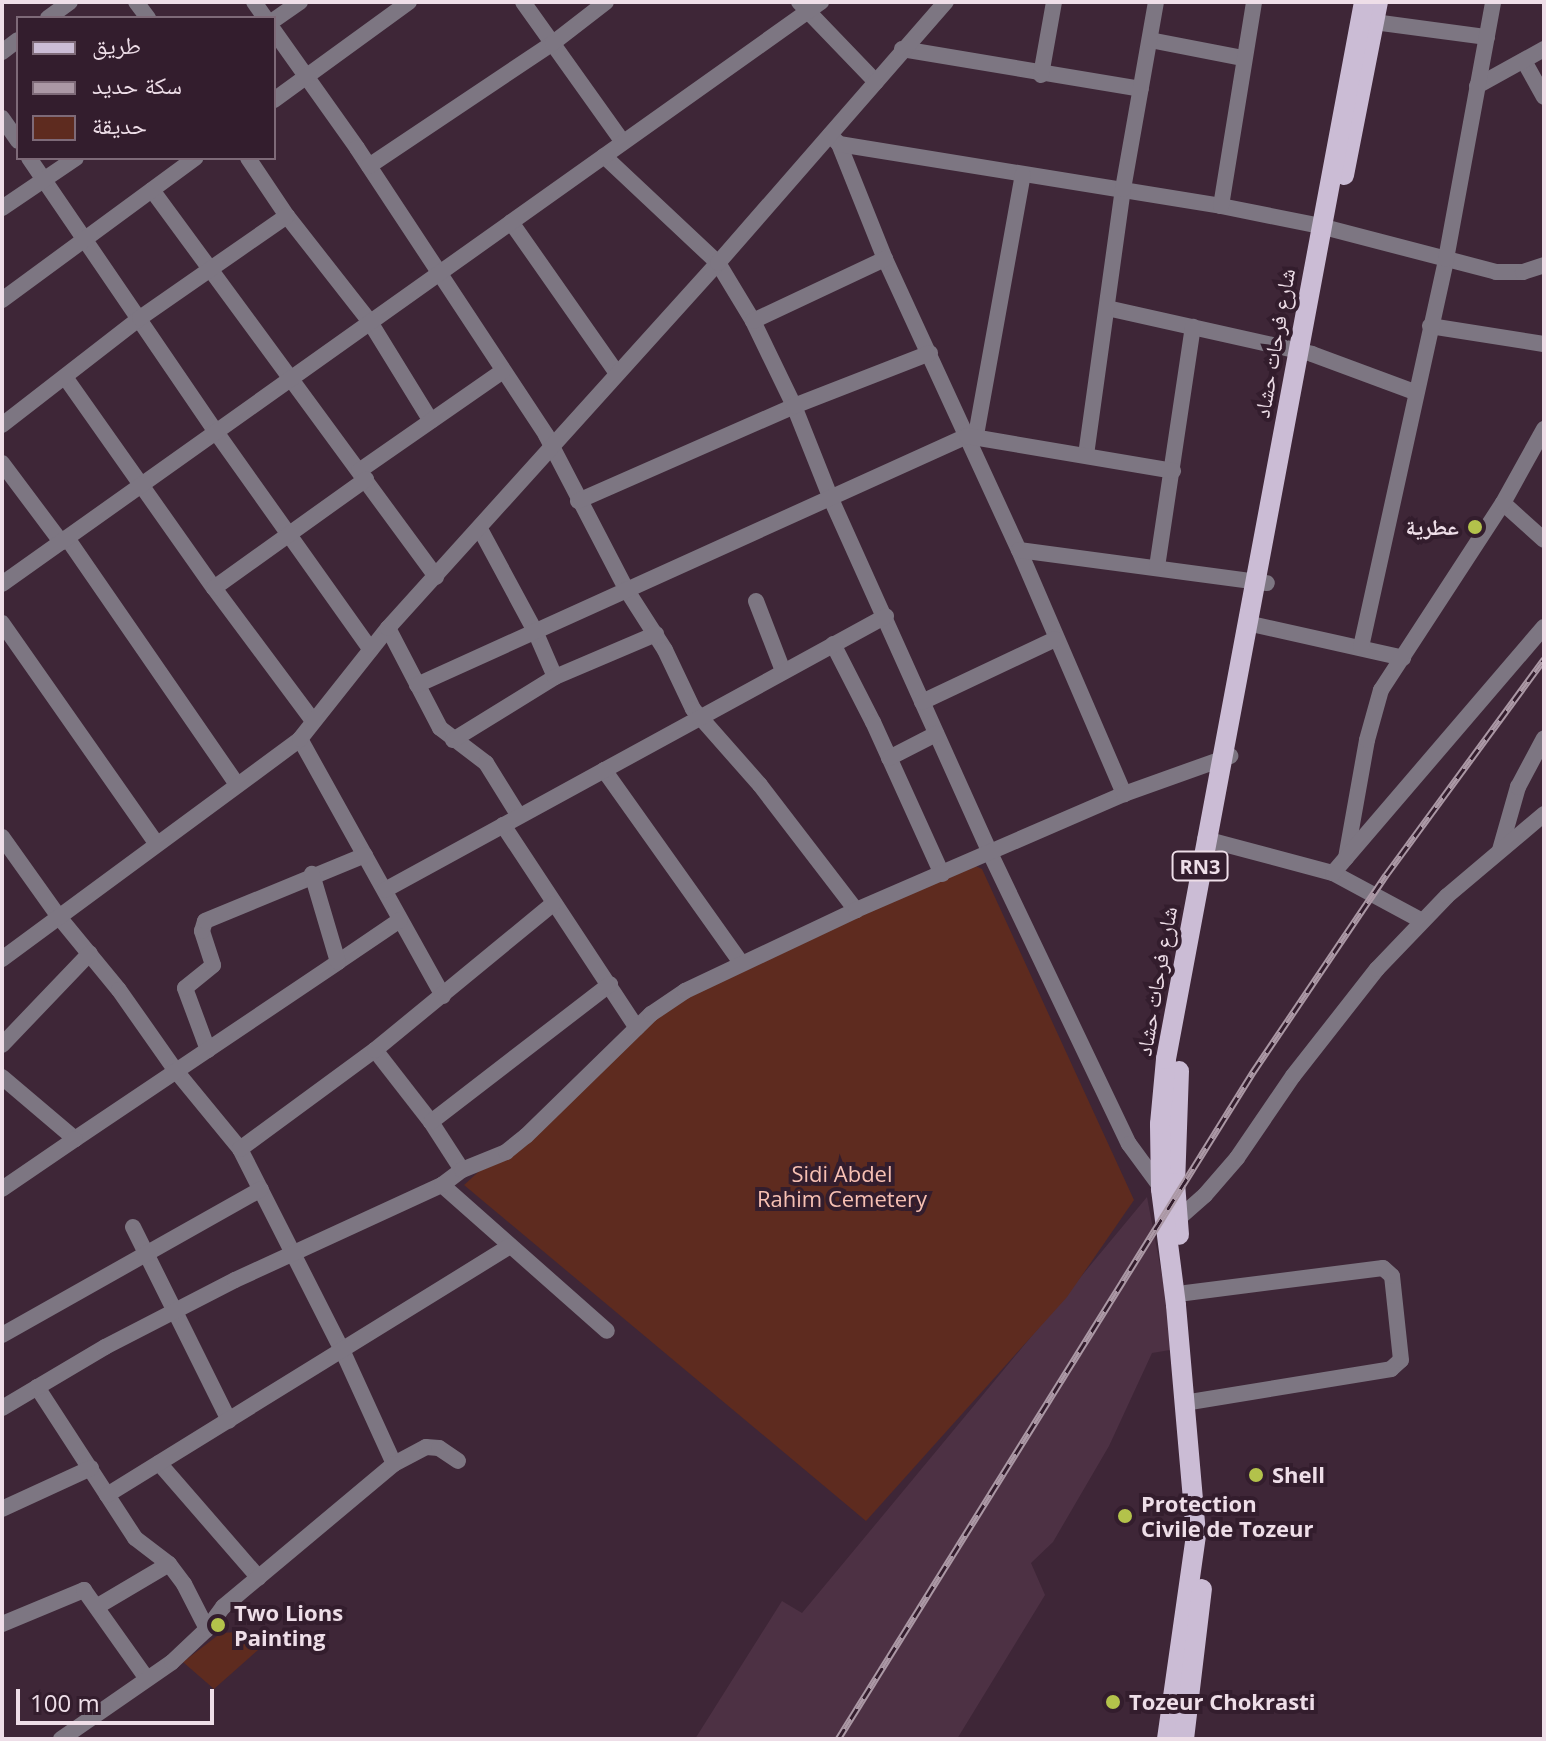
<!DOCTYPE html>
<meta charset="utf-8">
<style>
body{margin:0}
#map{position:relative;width:1546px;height:1741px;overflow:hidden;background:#3e2637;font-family:"Open Sans","Noto Naskh Arabic",sans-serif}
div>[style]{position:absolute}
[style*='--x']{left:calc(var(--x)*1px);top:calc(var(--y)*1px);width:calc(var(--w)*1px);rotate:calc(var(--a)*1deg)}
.built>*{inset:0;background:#4d3144}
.green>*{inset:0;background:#5e2b1f}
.minor>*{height:16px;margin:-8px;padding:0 8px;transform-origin:8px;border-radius:8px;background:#7d7682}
.tertiary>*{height:16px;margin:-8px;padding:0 8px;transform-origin:8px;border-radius:8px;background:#7d7682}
.primary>*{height:20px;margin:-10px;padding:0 10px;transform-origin:10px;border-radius:10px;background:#cbbcd5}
.rail>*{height:7px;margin-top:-3.5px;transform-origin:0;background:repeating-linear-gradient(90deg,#331d2d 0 12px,#ab98a5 0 24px);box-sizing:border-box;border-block:2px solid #ab98a5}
.dots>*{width:22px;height:22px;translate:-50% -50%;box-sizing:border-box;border:4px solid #331d2d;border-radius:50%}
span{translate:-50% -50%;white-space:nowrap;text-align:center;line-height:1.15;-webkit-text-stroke:8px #331d2d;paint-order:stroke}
.shield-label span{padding:2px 6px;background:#331d2d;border:2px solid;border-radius:6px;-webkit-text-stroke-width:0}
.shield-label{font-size:20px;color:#eedee8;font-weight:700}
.street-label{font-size:22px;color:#eedee8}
.poi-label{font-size:22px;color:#eedee8;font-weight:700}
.right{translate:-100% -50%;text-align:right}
.left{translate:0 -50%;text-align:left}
.park-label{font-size:22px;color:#f7c0b3}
.frame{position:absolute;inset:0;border:4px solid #eedee8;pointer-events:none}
.legend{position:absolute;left:16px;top:16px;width:260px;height:144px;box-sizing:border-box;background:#331d2d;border:2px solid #7e6a78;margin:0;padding:10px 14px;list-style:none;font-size:24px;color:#eedee8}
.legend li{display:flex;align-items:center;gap:16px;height:40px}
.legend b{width:40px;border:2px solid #7e6a78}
.scale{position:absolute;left:16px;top:1689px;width:198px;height:36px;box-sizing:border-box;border:4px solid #eedee8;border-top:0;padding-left:10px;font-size:24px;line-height:28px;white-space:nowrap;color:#eedee8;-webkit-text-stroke:6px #331d2d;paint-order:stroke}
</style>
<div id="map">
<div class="built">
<div style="clip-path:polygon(1147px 1197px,1176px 1349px,1152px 1353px,1109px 1446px,1053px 1542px,1031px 1563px,1045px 1595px,957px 1739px,695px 1739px,782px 1601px,802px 1613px)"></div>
</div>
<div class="green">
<div style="clip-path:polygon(969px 863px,982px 869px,1134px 1200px,1067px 1297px,866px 1521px,464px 1185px,667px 1000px)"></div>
<div style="clip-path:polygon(237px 1632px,258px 1650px,214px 1689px,183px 1662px,221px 1633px)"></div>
</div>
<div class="minor">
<div style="--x:136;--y:2;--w:20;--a:53"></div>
<div style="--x:254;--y:2;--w:19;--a:55"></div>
<div style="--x:523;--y:2;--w:172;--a:54.5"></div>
<div style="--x:799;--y:2;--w:111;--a:46.1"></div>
<div style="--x:48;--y:18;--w:27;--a:-36"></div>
<div style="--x:274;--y:20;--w:32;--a:-35"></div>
<div style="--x:1374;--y:22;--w:114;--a:7.6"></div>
<div style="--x:274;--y:31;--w:143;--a:54.6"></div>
<div style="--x:357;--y:148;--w:344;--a:56.6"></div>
<div style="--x:546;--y:435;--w:174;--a:62.5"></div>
<div style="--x:626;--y:589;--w:72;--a:57.4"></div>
<div style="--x:665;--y:650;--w:65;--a:64.6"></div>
<div style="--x:693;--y:709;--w:101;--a:48.6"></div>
<div style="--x:760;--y:785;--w:158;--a:52.5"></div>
<div style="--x:1150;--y:40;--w:95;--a:11"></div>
<div style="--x:902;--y:49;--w:242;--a:9.5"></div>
<div style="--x:2;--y:52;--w:20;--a:-37"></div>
<div style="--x:1524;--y:61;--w:41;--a:60.9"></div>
<div style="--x:1041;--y:75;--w:74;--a:-79.9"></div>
<div style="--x:1477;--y:86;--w:77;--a:-28.9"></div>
<div style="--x:274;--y:100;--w:167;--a:-36"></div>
<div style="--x:2;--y:118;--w:28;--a:55"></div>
<div style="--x:830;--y:135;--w:13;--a:45"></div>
<div style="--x:839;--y:144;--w:124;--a:68.2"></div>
<div style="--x:885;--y:259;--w:320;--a:65.3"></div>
<div style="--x:1019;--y:550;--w:266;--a:66.7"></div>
<div style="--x:839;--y:144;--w:387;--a:9.2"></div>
<div style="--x:1221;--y:206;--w:101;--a:11.4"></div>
<div style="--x:1320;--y:226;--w:182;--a:14.6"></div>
<div style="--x:1496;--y:272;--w:27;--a:0"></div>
<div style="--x:1523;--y:272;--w:22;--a:-18"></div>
<div style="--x:604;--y:156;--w:156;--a:43.2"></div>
<div style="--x:718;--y:263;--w:68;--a:58.9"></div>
<div style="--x:753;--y:321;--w:94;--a:64.2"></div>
<div style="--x:794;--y:406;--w:100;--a:68.3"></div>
<div style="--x:831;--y:499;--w:388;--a:65.8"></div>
<div style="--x:990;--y:853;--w:322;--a:64.5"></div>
<div style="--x:1129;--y:1144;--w:56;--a:53.7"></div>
<div style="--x:29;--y:158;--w:332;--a:55.7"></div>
<div style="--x:216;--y:432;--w:267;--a:54.6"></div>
<div style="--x:248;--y:158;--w:70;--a:56.1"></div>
<div style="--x:287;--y:216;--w:135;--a:51.9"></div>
<div style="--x:370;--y:322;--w:116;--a:58.4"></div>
<div style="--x:369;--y:166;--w:221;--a:-33.8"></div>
<div style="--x:553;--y:43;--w:67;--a:-37.7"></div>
<div style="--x:152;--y:190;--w:480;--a:53.7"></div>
<div style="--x:1221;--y:206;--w:207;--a:-80.8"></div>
<div style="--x:2;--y:208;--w:89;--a:-34"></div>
<div style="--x:511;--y:222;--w:183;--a:55"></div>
<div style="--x:2;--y:300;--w:240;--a:-36.3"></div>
<div style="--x:1107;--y:308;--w:210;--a:12.6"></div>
<div style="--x:1312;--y:354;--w:110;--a:20.3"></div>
<div style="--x:753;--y:321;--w:146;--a:-25.2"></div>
<div style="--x:1430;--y:326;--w:115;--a:9"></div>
<div style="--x:65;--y:377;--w:258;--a:54.8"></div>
<div style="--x:214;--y:588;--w:166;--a:53.3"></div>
<div style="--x:2;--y:425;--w:175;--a:-37.8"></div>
<div style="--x:140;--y:318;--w:179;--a:-34.8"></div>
<div style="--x:976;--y:435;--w:264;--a:-79.8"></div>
<div style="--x:1086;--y:455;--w:269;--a:-82.1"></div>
<div style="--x:1123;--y:189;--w:190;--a:-80"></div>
<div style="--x:2;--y:463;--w:99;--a:53.2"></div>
<div style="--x:359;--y:471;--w:175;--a:-34.8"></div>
<div style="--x:578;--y:501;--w:236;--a:-23.7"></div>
<div style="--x:794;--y:406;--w:146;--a:-21.3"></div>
<div style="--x:1503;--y:503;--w:55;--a:42.1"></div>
<div style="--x:480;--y:529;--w:116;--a:61.7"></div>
<div style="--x:535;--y:631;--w:50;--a:66.5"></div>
<div style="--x:67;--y:538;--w:299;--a:55.4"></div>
<div style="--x:1019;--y:550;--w:250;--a:7.6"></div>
<div style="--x:1157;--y:567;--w:243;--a:-81.5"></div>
<div style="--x:214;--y:588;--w:187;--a:-35.6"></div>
<div style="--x:756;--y:601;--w:75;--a:68.9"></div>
<div style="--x:2;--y:623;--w:270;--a:55"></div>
<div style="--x:1247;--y:623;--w:160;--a:12.6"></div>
<div style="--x:388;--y:628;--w:113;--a:62.5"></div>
<div style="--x:440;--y:728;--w:58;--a:37.3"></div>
<div style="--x:486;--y:763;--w:62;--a:58.1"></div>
<div style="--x:833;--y:644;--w:88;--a:62.9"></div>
<div style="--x:873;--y:722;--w:167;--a:65.6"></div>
<div style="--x:1361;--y:647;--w:397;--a:-77.6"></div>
<div style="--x:1446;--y:259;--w:261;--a:-79.6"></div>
<div style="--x:417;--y:685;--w:604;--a:-24.36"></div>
<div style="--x:967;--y:436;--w:209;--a:9.6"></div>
<div style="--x:922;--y:702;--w:147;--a:-25.3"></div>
<div style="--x:300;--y:739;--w:294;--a:60.9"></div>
<div style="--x:453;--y:740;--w:120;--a:-31.7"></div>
<div style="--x:555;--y:677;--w:110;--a:-23.1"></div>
<div style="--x:889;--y:758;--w:53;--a:-27.1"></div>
<div style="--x:604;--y:770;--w:237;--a:54.6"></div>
<div style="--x:503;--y:825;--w:243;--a:56.6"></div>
<div style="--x:2;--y:837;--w:98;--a:54.5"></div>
<div style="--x:59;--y:917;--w:94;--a:50.6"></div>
<div style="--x:119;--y:990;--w:99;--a:54.9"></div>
<div style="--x:176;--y:1071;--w:101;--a:50.6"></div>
<div style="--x:240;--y:1149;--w:228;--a:63.1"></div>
<div style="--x:343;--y:1352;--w:123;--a:65.5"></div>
<div style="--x:394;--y:1464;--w:36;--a:-28"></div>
<div style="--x:426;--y:1447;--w:13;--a:4"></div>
<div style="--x:439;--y:1448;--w:23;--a:34"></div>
<div style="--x:1205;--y:839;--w:132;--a:14.9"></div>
<div style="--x:1333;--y:873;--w:101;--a:28.3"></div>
<div style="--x:1500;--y:850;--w:66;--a:-74.1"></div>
<div style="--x:1518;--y:787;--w:55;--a:-62"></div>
<div style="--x:1346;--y:858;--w:120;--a:-79.9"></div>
<div style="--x:1367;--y:740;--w:52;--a:-74.4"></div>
<div style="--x:1381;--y:690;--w:223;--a:-56.9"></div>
<div style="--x:1503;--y:503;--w:85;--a:-61"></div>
<div style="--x:1333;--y:873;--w:324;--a:-49.4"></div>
<div style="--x:385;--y:890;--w:571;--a:-28.67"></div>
<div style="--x:2;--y:959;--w:370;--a:-36.4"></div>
<div style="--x:300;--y:739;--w:142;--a:-51.6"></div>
<div style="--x:388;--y:628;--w:492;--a:-47.9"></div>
<div style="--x:718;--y:263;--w:347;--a:-48.9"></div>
<div style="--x:338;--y:962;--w:75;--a:-34.1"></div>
<div style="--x:2;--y:1045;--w:127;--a:-46.3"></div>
<div style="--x:208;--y:1050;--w:66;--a:-110.4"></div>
<div style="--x:185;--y:988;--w:36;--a:-39"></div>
<div style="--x:213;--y:965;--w:36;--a:-108"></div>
<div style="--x:202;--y:931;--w:10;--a:-73"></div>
<div style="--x:205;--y:921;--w:173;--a:-22.4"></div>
<div style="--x:375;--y:1050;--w:91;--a:52.1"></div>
<div style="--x:431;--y:1122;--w:57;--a:57.1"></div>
<div style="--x:2;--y:1077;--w:96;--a:40.3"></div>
<div style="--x:75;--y:1139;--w:317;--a:-33.9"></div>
<div style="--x:338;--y:962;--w:92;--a:-106.5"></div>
<div style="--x:431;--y:1122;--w:226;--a:-37.6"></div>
<div style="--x:240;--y:1149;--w:167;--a:-36.3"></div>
<div style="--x:375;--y:1050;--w:230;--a:-39.4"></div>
<div style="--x:442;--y:1185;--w:220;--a:41.5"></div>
<div style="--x:2;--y:1189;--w:88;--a:-34.4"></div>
<div style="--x:1171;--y:1225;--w:45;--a:-41.4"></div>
<div style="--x:1205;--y:1195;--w:49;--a:-49.1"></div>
<div style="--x:1237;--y:1158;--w:99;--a:-55.7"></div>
<div style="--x:1293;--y:1076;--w:136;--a:-51.9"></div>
<div style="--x:1377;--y:969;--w:101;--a:-46.2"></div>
<div style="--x:1447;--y:896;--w:127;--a:-40.2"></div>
<div style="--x:133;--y:1227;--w:216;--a:63.6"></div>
<div style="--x:2;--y:1335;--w:297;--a:-29.4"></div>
<div style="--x:37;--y:1387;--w:180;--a:57"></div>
<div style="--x:135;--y:1538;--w:43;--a:37.4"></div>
<div style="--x:169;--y:1564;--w:25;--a:53"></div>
<div style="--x:184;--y:1584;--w:51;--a:62.9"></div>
<div style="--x:1184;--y:1403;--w:210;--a:-9.3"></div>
<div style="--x:1391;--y:1369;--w:13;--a:-42"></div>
<div style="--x:1401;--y:1360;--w:84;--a:-96.1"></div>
<div style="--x:1392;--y:1276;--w:12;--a:-138"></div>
<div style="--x:1383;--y:1268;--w:199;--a:172.8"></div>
<div style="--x:2;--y:1408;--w:120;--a:-30.6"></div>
<div style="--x:105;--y:1347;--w:146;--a:-27.3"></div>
<div style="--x:235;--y:1280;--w:228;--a:-24.7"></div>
<div style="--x:442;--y:1185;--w:25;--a:-37"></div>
<div style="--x:462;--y:1170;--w:48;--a:-22.2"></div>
<div style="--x:506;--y:1152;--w:26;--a:-39"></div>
<div style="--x:526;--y:1136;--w:175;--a:-44.3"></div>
<div style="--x:651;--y:1014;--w:41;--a:-34.1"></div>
<div style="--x:685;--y:991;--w:189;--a:-25.3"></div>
<div style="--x:856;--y:910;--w:292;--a:-23.4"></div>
<div style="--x:1124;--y:794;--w:113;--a:-19.7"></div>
<div style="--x:159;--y:1463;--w:152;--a:49"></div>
<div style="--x:107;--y:1495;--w:474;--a:-31.7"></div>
<div style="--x:2;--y:1509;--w:98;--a:-24.7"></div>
<div style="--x:98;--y:1606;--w:82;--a:-30.6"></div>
<div style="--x:2;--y:1624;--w:89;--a:-22.5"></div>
<div style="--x:84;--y:1590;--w:109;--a:54.7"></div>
<div style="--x:61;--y:1739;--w:135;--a:-34.7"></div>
<div style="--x:172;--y:1662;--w:48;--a:-43.3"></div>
<div style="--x:207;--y:1629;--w:27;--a:-54"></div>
<div style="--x:223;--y:1607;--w:223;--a:-39.9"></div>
</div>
<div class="tertiary">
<div style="--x:2;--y:584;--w:1005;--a:-35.4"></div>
</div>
<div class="primary">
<div style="--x:1344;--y:175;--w:176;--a:-78.9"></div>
<div style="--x:1179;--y:1071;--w:112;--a:92"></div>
<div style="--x:1175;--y:1183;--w:52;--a:85.6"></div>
<div style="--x:1167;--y:1739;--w:207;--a:-81.9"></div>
<div style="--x:1196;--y:1534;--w:230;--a:-95"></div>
<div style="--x:1176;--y:1305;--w:117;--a:-97.4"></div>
<div style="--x:1161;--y:1189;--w:65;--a:-90.9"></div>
<div style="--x:1160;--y:1124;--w:65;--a:-84.7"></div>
<div style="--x:1166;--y:1059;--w:1075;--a:-79.39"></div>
<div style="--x:1184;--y:1739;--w:151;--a:-83.2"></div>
</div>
<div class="rail">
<div style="--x:838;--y:1739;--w:786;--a:-58.11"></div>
<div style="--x:1253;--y:1072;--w:238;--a:-56"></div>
<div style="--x:1386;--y:875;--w:268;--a:-53.8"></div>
</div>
<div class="dots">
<div style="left:1475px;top:527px;background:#b3c24b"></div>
<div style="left:1256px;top:1475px;background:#b3c24b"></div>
<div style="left:1125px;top:1516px;background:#b3c24b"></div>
<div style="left:218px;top:1625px;background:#b3c24b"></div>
<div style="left:1113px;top:1702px;background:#b3c24b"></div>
</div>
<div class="shield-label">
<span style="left:1200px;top:866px">RN3</span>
</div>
<div class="street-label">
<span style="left:1274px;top:343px;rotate:-80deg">شارع فرحات حشاد</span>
<span style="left:1156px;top:981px;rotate:-80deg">شارع فرحات حشاد</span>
</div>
<div class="poi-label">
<span class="right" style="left:1459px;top:527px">عطرية</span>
<span class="left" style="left:1272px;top:1475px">Shell</span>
<span class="left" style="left:1141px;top:1516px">Protection<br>Civile de Tozeur</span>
<span class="left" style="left:234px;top:1625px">Two Lions<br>Painting</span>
<span class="left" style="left:1129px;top:1702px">Tozeur Chokrasti</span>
</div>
<div class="park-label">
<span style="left:842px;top:1186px">Sidi Abdel<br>Rahim Cemetery</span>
</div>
<div class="frame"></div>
<ul class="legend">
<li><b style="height:10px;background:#cbbcd5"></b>طريق</li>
<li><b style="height:10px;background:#ab98a5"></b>سكة حديد</li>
<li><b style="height:22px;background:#5e2b1f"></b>حديقة</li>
</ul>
<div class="scale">100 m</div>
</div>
